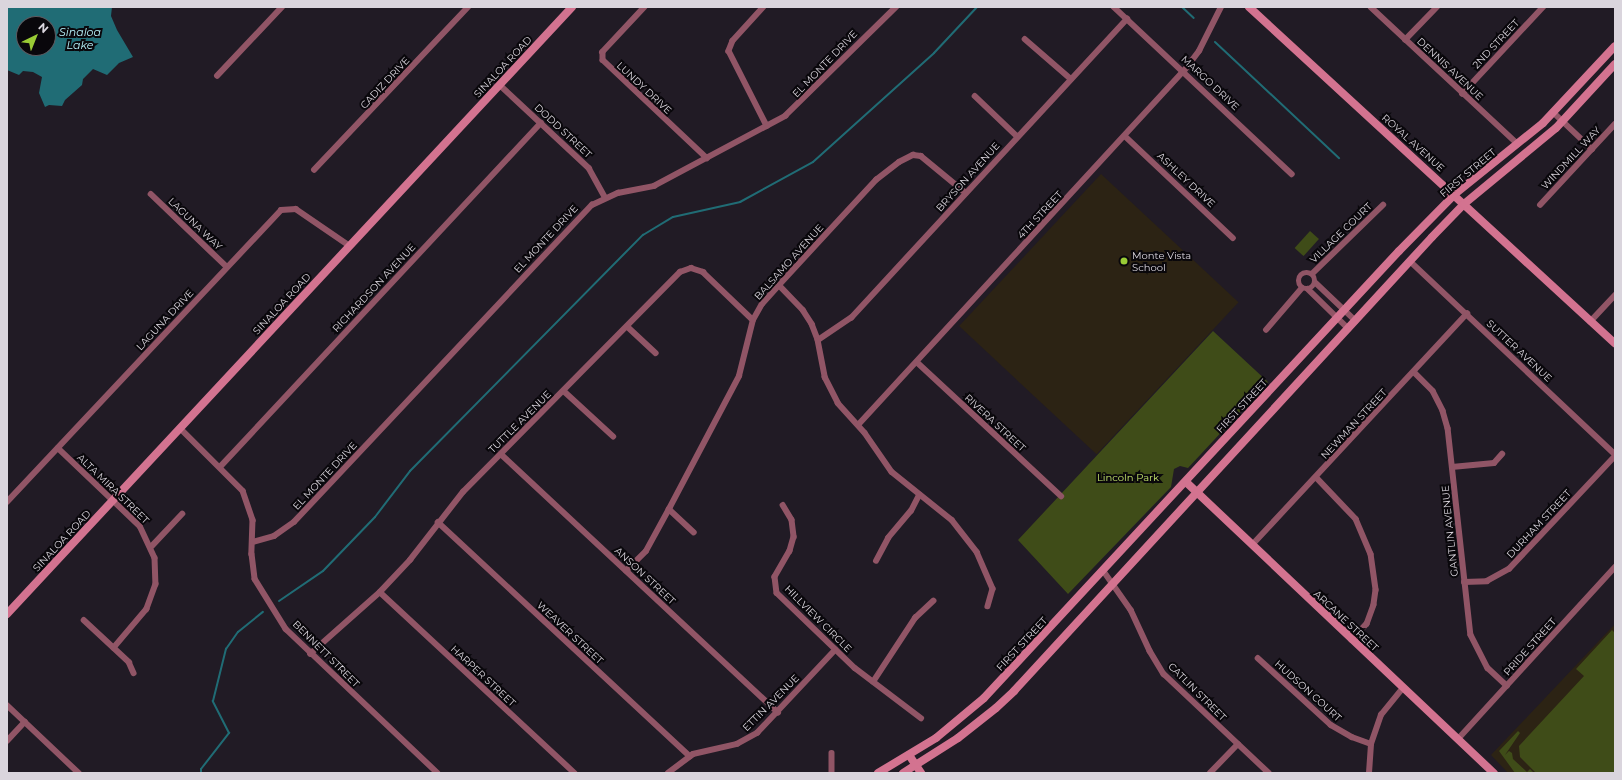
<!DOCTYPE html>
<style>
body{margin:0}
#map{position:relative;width:1622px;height:780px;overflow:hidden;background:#211b25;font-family:Montserrat,sans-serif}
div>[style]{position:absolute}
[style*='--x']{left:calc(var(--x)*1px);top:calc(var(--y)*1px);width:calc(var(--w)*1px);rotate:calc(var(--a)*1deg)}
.education>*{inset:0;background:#2c2314;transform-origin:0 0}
.green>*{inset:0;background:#3f4c18;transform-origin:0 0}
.water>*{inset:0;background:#206c75}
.stream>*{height:2px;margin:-1px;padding:0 1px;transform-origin:1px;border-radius:1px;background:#206c75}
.street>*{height:5.5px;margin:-2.75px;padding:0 2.75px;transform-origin:2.75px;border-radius:2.75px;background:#915566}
.street>.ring{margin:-2.75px;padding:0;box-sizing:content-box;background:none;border:5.5px solid #915566;border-radius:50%}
.secondary>*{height:8px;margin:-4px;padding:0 4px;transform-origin:4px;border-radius:4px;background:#d37390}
.dots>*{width:11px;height:11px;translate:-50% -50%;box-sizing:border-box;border:2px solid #09070b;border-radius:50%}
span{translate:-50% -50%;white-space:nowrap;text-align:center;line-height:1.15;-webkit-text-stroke:4px #09070b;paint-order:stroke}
.street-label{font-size:10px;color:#dad5dd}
.poi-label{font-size:10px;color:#dad5dd}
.left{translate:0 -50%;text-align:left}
.park-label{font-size:10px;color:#c5e56d}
.water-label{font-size:11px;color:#b5f0f8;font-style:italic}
.frame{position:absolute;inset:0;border:8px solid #dad5dd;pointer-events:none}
.north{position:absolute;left:16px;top:16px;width:40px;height:40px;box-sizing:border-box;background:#09070b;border:1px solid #5d595f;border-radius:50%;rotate:43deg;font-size:11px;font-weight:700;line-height:16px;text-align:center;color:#dad5dd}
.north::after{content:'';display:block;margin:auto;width:14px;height:18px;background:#99cb35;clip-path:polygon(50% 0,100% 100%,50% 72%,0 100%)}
</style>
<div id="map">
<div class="education">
<div style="left:1101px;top:174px;width:188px;height:208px;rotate:43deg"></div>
<div style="clip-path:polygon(1615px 624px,1615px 773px,1508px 773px,1491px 755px)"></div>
</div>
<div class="green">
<div style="left:1310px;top:231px;width:12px;height:23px;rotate:42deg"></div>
<div style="clip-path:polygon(1213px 331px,1268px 382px,1188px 468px,1180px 466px,1174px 469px,1171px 487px,1068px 594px,1018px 540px)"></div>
<div style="clip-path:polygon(1612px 630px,1615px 633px,1615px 773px,1536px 773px,1520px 757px,1519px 746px,1584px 676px,1576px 669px)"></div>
<div style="clip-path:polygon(1518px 731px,1520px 733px,1505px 755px,1509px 751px,1512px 753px,1513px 759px,1527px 772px,1530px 769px,1534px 773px,1515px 773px,1499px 751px)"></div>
</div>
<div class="water">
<div style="clip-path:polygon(evenodd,7px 7px,112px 7px,111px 16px,117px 30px,133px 57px,119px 63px,107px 75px,93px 69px,83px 79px,82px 85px,65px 100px,62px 106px,49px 105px,45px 107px,39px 93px,42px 77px,33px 72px,23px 71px,19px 75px,7px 70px,7px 7px,24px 24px,48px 24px,48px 48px,24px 48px,24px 24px)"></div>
</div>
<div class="stream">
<div style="--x:1182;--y:7;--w:16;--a:43"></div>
<div style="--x:1215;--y:42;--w:170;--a:43.1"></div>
<div style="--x:279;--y:601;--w:53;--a:-34.3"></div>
<div style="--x:323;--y:571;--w:75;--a:-46.1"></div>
<div style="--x:375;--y:517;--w:58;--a:-52.7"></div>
<div style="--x:410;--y:471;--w:332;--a:-45.4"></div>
<div style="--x:643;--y:235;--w:35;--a:-31"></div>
<div style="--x:673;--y:217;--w:69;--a:-12.6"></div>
<div style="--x:740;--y:202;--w:83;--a:-28.7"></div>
<div style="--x:813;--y:162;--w:163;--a:-42"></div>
<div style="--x:934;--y:53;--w:63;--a:-46.9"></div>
<div style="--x:201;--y:773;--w:4;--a:-90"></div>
<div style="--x:201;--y:769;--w:46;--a:-52.1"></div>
<div style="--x:229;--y:733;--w:36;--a:-117"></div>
<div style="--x:213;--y:701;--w:54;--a:-76"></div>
<div style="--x:226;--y:649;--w:21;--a:-55"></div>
<div style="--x:238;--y:632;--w:32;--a:-39"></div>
</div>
<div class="street">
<div style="--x:645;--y:7;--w:62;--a:133"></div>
<div style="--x:603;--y:52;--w:8;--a:90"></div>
<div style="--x:603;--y:60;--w:143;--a:43.3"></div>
<div style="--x:764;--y:7;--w:46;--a:132.4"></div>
<div style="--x:733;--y:41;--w:11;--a:112"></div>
<div style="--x:729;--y:51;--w:84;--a:63.1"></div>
<div style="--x:1114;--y:7;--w:244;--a:43.2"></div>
<div style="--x:1371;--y:7;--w:201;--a:43"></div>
<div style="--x:1025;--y:39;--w:61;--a:41"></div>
<div style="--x:1405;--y:40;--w:46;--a:-45.9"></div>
<div style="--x:217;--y:76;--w:95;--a:-46.7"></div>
<div style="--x:500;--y:85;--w:122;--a:43"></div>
<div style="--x:589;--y:168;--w:33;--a:61"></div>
<div style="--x:1462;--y:94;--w:119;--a:-47"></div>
<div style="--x:975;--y:96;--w:58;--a:43.6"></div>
<div style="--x:1553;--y:112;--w:54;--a:43.5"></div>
<div style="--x:1126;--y:137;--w:147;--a:43.3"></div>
<div style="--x:314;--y:170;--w:224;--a:-46.6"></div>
<div style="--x:151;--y:194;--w:105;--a:43.8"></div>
<div style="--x:1540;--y:205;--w:110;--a:-47.2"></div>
<div style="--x:1411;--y:262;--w:280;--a:43.3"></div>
<div class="ring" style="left:1299px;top:273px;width:10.5px;height:10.5px"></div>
<div style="--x:1312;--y:274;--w:99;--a:-44.2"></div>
<div style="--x:1316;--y:283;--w:55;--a:43.5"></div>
<div style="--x:779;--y:285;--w:35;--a:46"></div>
<div style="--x:803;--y:310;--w:17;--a:57"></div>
<div style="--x:812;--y:324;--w:17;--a:69"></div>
<div style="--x:818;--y:340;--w:38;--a:79"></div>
<div style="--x:825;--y:377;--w:29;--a:63"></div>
<div style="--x:838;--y:403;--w:40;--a:48"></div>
<div style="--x:865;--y:433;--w:47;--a:55.3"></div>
<div style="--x:892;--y:472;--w:77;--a:38.7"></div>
<div style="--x:952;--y:520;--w:41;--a:52"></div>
<div style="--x:977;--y:552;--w:40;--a:66.6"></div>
<div style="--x:993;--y:589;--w:18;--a:106"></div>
<div style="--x:1308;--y:289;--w:57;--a:44.3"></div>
<div style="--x:1590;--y:322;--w:37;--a:-47"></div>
<div style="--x:628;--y:327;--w:38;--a:43"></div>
<div style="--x:1266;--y:330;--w:55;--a:-49.4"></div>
<div style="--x:818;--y:340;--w:40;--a:-34"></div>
<div style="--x:851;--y:318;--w:407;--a:-47.3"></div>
<div style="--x:917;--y:362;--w:197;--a:42.9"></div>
<div style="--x:1415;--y:373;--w:25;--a:45"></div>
<div style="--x:1433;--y:391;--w:22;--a:63"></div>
<div style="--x:1443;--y:411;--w:18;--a:74"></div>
<div style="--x:1448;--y:428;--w:208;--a:83.7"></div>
<div style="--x:1471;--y:635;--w:37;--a:63"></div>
<div style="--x:1488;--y:668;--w:26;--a:43"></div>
<div style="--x:564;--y:391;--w:67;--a:42.6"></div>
<div style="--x:858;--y:425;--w:481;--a:-47.4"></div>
<div style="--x:1184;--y:71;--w:25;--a:-53"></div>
<div style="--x:1199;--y:51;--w:49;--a:-63.4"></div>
<div style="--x:180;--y:428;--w:89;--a:45"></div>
<div style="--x:243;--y:491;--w:31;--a:71"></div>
<div style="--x:253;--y:520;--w:34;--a:92"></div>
<div style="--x:252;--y:554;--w:25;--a:83"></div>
<div style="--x:255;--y:579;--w:59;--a:58.2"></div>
<div style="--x:286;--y:629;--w:209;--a:43.5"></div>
<div style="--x:58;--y:448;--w:113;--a:43.6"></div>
<div style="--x:140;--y:526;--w:35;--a:65"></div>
<div style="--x:155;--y:558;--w:26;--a:88"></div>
<div style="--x:156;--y:584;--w:27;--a:110"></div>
<div style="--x:147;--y:609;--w:51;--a:130.2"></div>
<div style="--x:501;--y:454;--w:379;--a:43"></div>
<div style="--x:221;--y:466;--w:469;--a:-47"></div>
<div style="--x:1452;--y:467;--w:42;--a:-5.4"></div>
<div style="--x:1494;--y:463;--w:12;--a:-48"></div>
<div style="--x:1316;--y:477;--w:58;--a:46.4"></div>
<div style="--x:1356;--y:519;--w:38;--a:67"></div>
<div style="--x:1371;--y:554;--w:36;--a:82"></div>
<div style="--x:1376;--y:590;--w:15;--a:98"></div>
<div style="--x:1374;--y:605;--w:20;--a:110"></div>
<div style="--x:1367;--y:624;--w:22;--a:133"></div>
<div style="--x:7;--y:502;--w:400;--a:-46.8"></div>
<div style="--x:281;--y:210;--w:15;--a:-4"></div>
<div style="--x:296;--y:209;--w:65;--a:34.4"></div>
<div style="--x:783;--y:505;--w:17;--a:59"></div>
<div style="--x:792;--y:520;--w:17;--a:83"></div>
<div style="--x:794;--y:537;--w:15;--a:106"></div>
<div style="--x:790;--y:551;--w:30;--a:120"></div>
<div style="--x:775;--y:577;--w:16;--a:83"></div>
<div style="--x:777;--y:593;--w:108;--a:43.9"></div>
<div style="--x:855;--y:668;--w:83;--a:37.1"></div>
<div style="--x:669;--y:509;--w:34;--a:43"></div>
<div style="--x:438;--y:522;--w:344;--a:42.9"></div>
<div style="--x:253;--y:542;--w:22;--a:-16"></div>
<div style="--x:274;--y:536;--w:24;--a:-35"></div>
<div style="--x:294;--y:522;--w:435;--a:-46.8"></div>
<div style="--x:592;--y:205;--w:29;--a:-25"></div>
<div style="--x:618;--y:193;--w:37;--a:-11"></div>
<div style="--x:654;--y:186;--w:149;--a:-28.1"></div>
<div style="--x:785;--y:116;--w:156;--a:-44.5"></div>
<div style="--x:1252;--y:545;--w:316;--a:-47.1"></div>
<div style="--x:152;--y:546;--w:44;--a:-46.8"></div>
<div style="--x:876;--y:561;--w:26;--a:-62"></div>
<div style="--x:888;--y:538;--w:35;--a:-50"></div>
<div style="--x:911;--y:511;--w:18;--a:-63"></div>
<div style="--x:1103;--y:570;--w:49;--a:55"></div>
<div style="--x:1131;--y:610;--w:45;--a:65.1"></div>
<div style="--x:1150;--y:651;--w:27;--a:59"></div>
<div style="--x:1164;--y:674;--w:144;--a:43.3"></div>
<div style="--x:626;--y:571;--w:28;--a:-45"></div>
<div style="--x:646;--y:551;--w:48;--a:-61.3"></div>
<div style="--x:669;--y:509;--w:150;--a:-62.2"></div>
<div style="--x:739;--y:376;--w:58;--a:-76"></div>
<div style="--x:753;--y:320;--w:18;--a:-61"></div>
<div style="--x:762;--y:304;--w:25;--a:-48"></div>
<div style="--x:779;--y:285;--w:143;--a:-47.3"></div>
<div style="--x:876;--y:180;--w:29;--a:-38"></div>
<div style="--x:899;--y:162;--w:16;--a:-27"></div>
<div style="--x:913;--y:155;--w:8;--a:7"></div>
<div style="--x:921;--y:156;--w:58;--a:39.4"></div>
<div style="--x:1464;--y:582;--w:23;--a:-2"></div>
<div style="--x:1487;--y:581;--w:25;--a:-29"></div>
<div style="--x:1509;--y:569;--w:155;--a:-46.8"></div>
<div style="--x:380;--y:592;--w:266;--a:42.9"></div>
<div style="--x:84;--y:620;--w:62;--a:43"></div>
<div style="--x:129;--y:662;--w:12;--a:66"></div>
<div style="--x:310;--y:654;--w:94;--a:-41.5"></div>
<div style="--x:380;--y:592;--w:44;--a:-46.8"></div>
<div style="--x:410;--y:560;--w:86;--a:-52.1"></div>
<div style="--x:463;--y:492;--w:309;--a:-45.4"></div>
<div style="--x:680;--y:272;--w:12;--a:-20"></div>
<div style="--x:691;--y:268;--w:13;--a:18"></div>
<div style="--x:703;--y:272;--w:69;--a:43.8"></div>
<div style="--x:1258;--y:658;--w:99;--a:42.5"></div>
<div style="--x:1331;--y:725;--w:24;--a:30"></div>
<div style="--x:1352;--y:737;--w:20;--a:20"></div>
<div style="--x:873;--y:682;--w:77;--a:-56.7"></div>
<div style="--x:915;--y:618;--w:25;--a:-43"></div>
<div style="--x:7;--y:705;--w:99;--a:43.4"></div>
<div style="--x:1458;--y:739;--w:233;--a:-47.6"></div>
<div style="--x:7;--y:741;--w:26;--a:-47"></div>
<div style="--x:832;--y:753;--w:20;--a:90"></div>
<div style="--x:668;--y:773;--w:31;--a:-37"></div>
<div style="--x:693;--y:754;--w:45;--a:-12.8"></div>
<div style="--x:737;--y:744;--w:23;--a:-29"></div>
<div style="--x:757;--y:733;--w:114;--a:-46.8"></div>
<div style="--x:1210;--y:773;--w:40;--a:-46"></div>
<div style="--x:1369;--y:773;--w:29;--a:-86"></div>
<div style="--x:1371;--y:744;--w:31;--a:-71"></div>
<div style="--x:1381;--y:715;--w:35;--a:-51"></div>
</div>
<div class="secondary">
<div style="--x:1249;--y:7;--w:497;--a:42.6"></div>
<div style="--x:1186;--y:482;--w:424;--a:43.4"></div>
<div style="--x:7;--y:614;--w:829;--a:-47.05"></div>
<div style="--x:909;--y:755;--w:22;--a:56"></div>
<div style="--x:878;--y:773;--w:68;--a:-31.1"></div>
<div style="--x:936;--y:738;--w:62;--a:-39.8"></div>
<div style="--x:984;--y:698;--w:610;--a:-47.13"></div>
<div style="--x:1399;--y:251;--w:80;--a:-45.5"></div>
<div style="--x:1455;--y:194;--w:113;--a:-38.9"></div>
<div style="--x:1543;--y:123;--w:105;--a:-46.9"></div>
<div style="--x:903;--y:773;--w:65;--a:-32.5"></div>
<div style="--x:958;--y:738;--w:48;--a:-38.3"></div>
<div style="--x:996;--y:708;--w:25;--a:-43"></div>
<div style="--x:1014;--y:691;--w:617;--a:-47.36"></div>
<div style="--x:1432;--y:237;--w:46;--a:-45.9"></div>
<div style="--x:1464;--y:204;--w:119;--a:-39.6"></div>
<div style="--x:1556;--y:128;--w:87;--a:-47.3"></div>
</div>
<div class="dots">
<div style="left:1124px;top:261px;background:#99cb35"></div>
</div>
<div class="street-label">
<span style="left:1496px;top:44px;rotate:-47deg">2ND STREET</span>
<span style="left:825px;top:64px;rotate:-46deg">EL MONTE DRIVE</span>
<span style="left:503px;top:67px;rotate:-47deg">SINALOA ROAD</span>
<span style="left:1450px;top:69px;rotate:43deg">DENNIS AVENUE</span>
<span style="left:385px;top:83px;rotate:-47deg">CADIZ DRIVE</span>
<span style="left:1210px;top:83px;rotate:43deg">MARGO DRIVE</span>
<span style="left:644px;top:88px;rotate:43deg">LUNDY DRIVE</span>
<span style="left:563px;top:131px;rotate:43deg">DODD STREET</span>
<span style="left:1413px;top:143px;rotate:42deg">ROYAL AVENUE</span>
<span style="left:1571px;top:158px;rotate:-47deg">WINDMILL WAY</span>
<span style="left:1468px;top:173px;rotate:-40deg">FIRST STREET</span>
<span style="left:968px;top:177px;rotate:-48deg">BRYSON AVENUE</span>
<span style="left:1186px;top:180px;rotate:43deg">ASHLEY DRIVE</span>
<span style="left:1040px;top:215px;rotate:-47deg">4TH STREET</span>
<span style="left:195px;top:224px;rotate:44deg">LAGUNA WAY</span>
<span style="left:1341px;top:233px;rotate:-44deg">VILLAGE COURT</span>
<span style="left:546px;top:239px;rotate:-47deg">EL MONTE DRIVE</span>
<span style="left:789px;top:262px;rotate:-48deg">BALSAMO AVENUE</span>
<span style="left:374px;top:288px;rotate:-47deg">RICHARDSON AVENUE</span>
<span style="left:282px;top:304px;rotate:-47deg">SINALOA ROAD</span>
<span style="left:165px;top:320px;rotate:-47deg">LAGUNA DRIVE</span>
<span style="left:1519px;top:351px;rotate:43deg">SUTTER AVENUE</span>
<span style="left:1242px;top:406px;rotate:-47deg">FIRST STREET</span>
<span style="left:520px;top:422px;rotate:-45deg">TUTTLE AVENUE</span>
<span style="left:995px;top:423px;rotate:43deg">RIVERA STREET</span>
<span style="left:1354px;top:424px;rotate:-47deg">NEWMAN STREET</span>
<span style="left:325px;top:476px;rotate:-47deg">EL MONTE DRIVE</span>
<span style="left:113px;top:489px;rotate:44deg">ALTA MIRA STREET</span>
<span style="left:1539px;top:524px;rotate:-47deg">DURHAM STREET</span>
<span style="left:1450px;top:531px;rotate:-96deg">GANTLIN AVENUE</span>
<span style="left:62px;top:541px;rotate:-47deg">SINALOA ROAD</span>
<span style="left:645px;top:576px;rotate:43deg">ANSON STREET</span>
<span style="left:818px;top:619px;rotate:45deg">HILLVIEW CIRCLE</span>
<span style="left:1346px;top:621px;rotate:43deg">ARCANE STREET</span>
<span style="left:570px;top:633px;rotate:43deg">WEAVER STREET</span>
<span style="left:1022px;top:644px;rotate:-47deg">FIRST STREET</span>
<span style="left:1530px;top:647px;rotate:-48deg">PRIDE STREET</span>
<span style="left:326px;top:654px;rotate:45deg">BENNETT STREET</span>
<span style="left:483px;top:676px;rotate:43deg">HARPER STREET</span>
<span style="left:1308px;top:691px;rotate:42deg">HUDSON COURT</span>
<span style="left:1197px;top:692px;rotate:45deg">CATLIN STREET</span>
<span style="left:771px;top:703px;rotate:-45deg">ETTIN AVENUE</span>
</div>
<div class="poi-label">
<span class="left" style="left:1132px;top:261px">Monte Vista<br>School</span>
</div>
<div class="park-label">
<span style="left:1128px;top:478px">Lincoln Park</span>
</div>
<div class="water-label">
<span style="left:80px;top:39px">Sinaloa<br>Lake</span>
</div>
<div class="frame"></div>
<div class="north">N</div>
</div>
